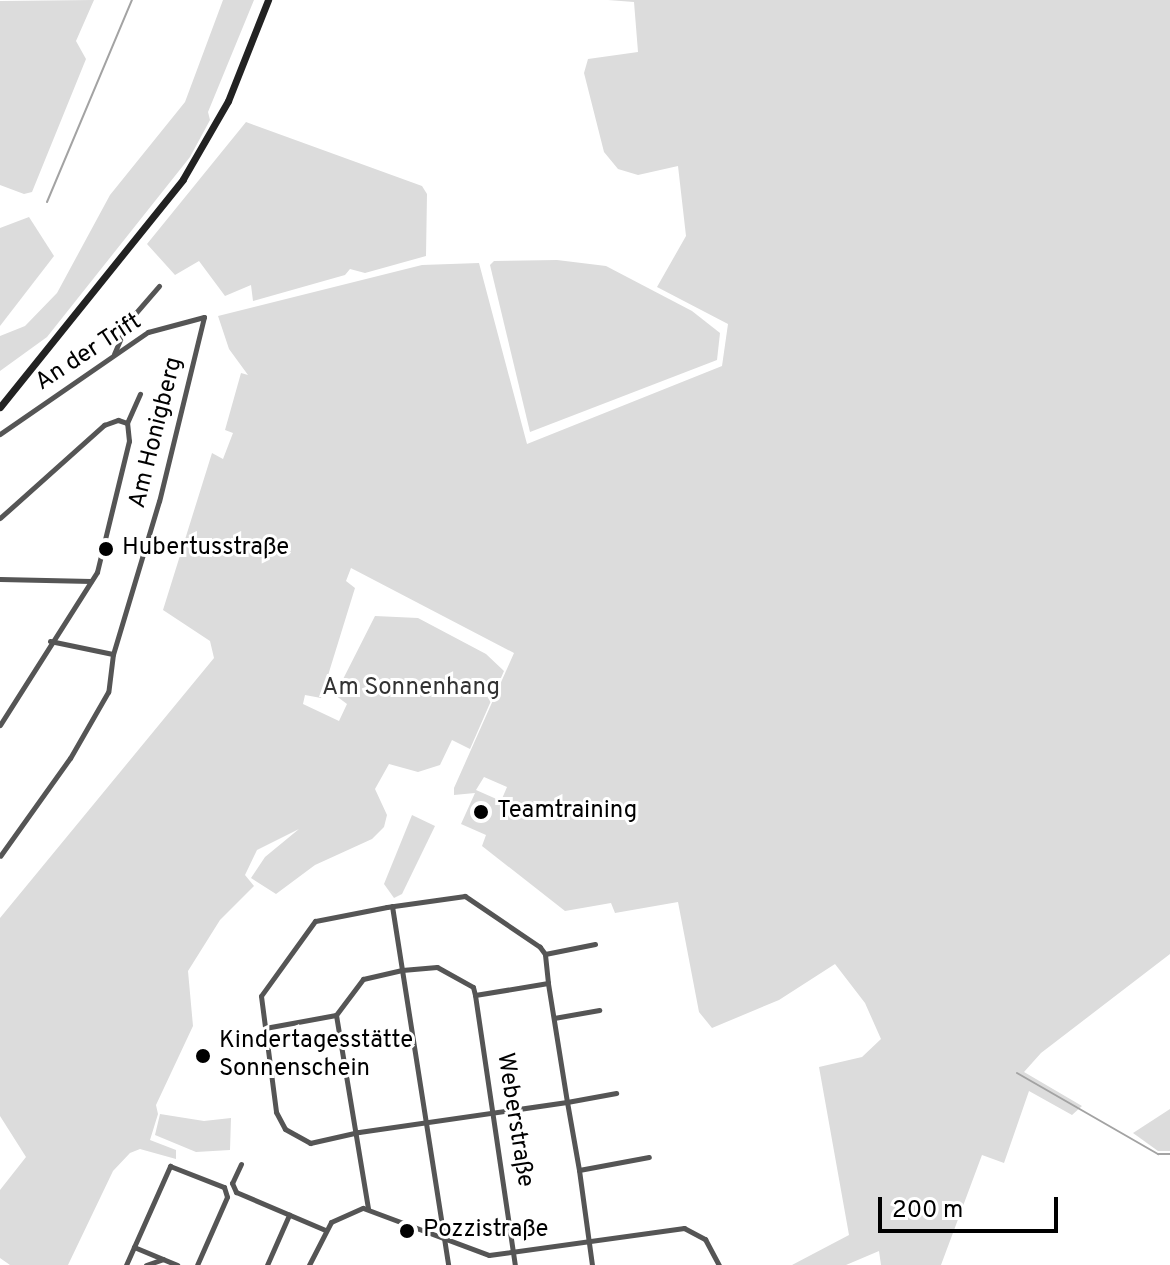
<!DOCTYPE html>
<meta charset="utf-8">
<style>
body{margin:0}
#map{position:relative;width:1170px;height:1265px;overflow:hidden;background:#fff;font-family:Overpass,sans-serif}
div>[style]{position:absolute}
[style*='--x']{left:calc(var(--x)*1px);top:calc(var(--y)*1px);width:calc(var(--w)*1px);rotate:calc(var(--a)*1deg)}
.green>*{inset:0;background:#dcdcdc}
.stream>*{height:2px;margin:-1px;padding:0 1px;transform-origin:1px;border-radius:1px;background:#a3a3a3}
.street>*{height:5px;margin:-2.5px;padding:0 2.5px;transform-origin:2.5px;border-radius:2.5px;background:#555}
.secondary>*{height:7px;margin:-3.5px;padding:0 3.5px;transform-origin:3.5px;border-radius:3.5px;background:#222}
.dots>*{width:22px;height:22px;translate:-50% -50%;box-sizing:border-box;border:4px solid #fff;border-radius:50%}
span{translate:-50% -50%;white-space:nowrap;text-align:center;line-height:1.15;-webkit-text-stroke:6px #fff;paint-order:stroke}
.street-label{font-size:24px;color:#000}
.poi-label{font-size:24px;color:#000}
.left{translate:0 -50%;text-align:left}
.park-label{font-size:24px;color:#333}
.scale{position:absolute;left:878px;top:1197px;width:180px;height:36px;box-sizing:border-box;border:4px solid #000;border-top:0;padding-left:10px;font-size:24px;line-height:28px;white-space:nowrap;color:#000;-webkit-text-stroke:6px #fff;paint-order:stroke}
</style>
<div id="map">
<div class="green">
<div style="clip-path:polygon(94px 0,76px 41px,86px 59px,32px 192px,24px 194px,0 185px,0 1px)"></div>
<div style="clip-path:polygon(223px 0,254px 0,208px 112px,210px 120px,190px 157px,47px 337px,0 371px,0 336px,25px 326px,57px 293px,110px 195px,185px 102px)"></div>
<div style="clip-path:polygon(evenodd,608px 0,1170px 0,1170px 954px,1041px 1053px,1024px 1072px,1082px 1106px,1072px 1115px,1029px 1091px,1004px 1163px,982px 1155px,941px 1265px,881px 1265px,879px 1251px,846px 1265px,792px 1265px,849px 1235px,819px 1067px,862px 1057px,881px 1039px,865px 1003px,835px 964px,779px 1000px,712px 1028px,699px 1012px,678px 902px,615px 913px,611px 903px,565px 911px,482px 846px,486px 835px,461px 824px,475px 793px,454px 795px,454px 788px,514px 653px,351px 568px,346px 581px,355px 588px,321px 698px,305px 695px,303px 704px,339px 721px,347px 704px,335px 695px,375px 616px,418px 618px,486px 654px,504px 671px,470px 749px,452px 740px,440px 765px,418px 772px,389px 764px,375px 789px,387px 815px,384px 827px,372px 839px,315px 865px,276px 894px,251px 878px,265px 857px,299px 829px,257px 850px,245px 875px,254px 886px,220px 920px,188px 971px,193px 1026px,156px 1105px,158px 1114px,150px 1140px,176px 1150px,176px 1159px,140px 1149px,130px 1153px,113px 1171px,68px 1265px,10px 1265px,0 1258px,0 1190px,26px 1157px,0 1116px,0 918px,214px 658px,210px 641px,163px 610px,212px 453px,223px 459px,233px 433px,225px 430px,241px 373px,248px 375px,229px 349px,218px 316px,422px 265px,479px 263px,527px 444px,722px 366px,728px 324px,657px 287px,686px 236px,678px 166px,638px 175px,618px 169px,604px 152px,584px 73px,588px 59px,638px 52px,634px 2px,608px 0,484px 777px,507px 787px,501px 801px,476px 790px,484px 777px)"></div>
<div style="clip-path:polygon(246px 122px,422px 186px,427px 194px,426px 256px,365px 273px,350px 269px,345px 275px,253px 301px,251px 285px,225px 296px,199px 261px,175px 275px,147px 244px)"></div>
<div style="clip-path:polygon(29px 217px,54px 256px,0 326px,0 228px)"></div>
<div style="clip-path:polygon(557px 260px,606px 266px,692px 311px,720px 333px,717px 360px,530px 432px,490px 265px,494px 261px)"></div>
<div style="clip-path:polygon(412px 815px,435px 826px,402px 894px,394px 898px,384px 884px)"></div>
<div style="clip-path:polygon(1170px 1109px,1170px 1151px,1158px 1151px,1133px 1133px)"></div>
<div style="clip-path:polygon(160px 1114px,204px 1121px,231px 1118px,230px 1150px,196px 1152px,155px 1135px)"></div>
</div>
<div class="stream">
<div style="--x:47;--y:202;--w:219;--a:-67.2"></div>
<div style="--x:1017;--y:1073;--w:163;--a:29.9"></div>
<div style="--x:1158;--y:1154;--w:12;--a:0"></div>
</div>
<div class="street">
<div style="--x:114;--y:354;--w:34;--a:-67"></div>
<div style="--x:127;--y:323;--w:49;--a:-49.1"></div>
<div style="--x:0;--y:434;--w:180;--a:-34.6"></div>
<div style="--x:148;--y:332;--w:58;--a:-15"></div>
<div style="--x:204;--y:317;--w:189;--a:103.7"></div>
<div style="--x:159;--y:501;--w:160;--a:106.7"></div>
<div style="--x:113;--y:654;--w:38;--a:97"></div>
<div style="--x:108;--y:692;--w:76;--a:119.9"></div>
<div style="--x:70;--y:758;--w:120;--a:125.5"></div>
<div style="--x:0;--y:518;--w:140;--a:-41.8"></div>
<div style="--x:104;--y:425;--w:15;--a:-20"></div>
<div style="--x:118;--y:420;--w:9;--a:18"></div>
<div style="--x:0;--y:579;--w:91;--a:1.3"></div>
<div style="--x:50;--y:641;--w:64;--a:11.7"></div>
<div style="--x:0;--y:725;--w:181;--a:-57.6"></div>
<div style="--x:97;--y:572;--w:135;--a:-76.3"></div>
<div style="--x:129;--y:441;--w:18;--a:-96"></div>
<div style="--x:127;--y:423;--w:32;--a:-66"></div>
<div style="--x:392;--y:906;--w:363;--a:81.1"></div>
<div style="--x:545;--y:954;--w:51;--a:-11.3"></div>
<div style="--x:475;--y:995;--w:273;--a:81.6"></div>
<div style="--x:336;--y:1015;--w:196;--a:80.6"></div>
<div style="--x:554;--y:1018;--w:46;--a:-10.1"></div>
<div style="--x:265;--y:1028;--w:72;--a:-10.4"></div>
<div style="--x:336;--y:1015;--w:45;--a:-53.1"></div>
<div style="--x:363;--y:979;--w:40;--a:-13"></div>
<div style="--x:402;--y:970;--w:35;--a:-5"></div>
<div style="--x:437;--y:967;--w:41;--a:29.1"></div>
<div style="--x:473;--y:987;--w:8;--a:76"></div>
<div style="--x:475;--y:995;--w:74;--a:-9.3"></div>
<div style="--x:241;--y:1164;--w:21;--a:115"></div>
<div style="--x:232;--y:1183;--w:10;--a:66"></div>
<div style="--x:236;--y:1192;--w:97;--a:23.1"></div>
<div style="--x:579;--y:1170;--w:71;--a:-10.5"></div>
<div style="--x:134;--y:1247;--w:89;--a:-66"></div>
<div style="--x:170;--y:1166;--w:58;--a:21.3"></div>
<div style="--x:224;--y:1187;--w:10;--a:73"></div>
<div style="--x:227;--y:1197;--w:74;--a:113.8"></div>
<div style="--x:126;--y:1265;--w:20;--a:-66"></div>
<div style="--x:134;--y:1247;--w:47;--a:22.7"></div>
<div style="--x:146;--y:1265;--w:18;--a:-19"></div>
<div style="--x:267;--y:1265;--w:55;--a:-66.3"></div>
<div style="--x:309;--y:1265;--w:48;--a:-62.9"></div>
<div style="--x:331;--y:1222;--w:35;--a:-24"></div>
<div style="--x:363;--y:1208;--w:134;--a:20.5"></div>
<div style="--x:489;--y:1255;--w:197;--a:-7.9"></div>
<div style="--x:684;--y:1228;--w:24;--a:28"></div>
<div style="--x:705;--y:1239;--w:30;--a:62"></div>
<div style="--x:592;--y:1265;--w:96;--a:-97.8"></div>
<div style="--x:579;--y:1170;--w:69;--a:-100"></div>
<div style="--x:567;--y:1102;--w:121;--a:-99.1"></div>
<div style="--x:548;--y:983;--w:29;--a:-96"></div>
<div style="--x:545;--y:954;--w:9;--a:-126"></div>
<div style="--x:540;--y:947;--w:91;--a:-145.8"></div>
<div style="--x:465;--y:896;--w:79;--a:172"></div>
<div style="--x:387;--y:907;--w:73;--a:169"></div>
<div style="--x:315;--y:921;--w:92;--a:125.8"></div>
<div style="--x:261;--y:996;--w:117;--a:82.6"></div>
<div style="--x:276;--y:1112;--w:19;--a:62"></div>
<div style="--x:285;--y:1129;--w:29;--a:29"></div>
<div style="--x:310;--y:1143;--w:50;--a:-12.7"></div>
<div style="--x:359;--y:1132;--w:210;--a:-8.2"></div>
<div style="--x:567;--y:1102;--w:50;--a:-10.4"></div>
</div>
<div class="secondary">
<div style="--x:0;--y:407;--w:292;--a:-51.2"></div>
<div style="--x:183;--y:179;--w:90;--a:-60"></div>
<div style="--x:228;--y:101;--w:109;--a:-68.4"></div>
</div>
<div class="dots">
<div style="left:106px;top:549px;background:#000"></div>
<div style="left:481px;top:812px;background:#000"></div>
<div style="left:203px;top:1056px;background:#000"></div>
<div style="left:407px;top:1231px;background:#000"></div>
</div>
<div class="street-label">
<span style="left:89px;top:353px;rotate:-33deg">An der Trift</span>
<span style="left:157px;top:433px;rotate:-76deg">Am Honigberg</span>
<span style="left:514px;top:1120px;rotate:81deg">Weberstraße</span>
</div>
<div class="poi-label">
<span class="left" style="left:122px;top:549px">Hubertusstraße</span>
<span class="left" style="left:497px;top:812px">Teamtraining</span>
<span class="left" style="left:219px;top:1056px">Kindertagesstätte<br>Sonnenschein</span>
<span class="left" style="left:423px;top:1231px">Pozzistraße</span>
</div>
<div class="park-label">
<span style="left:411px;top:689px">Am Sonnenhang</span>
</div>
<div class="scale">200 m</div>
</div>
